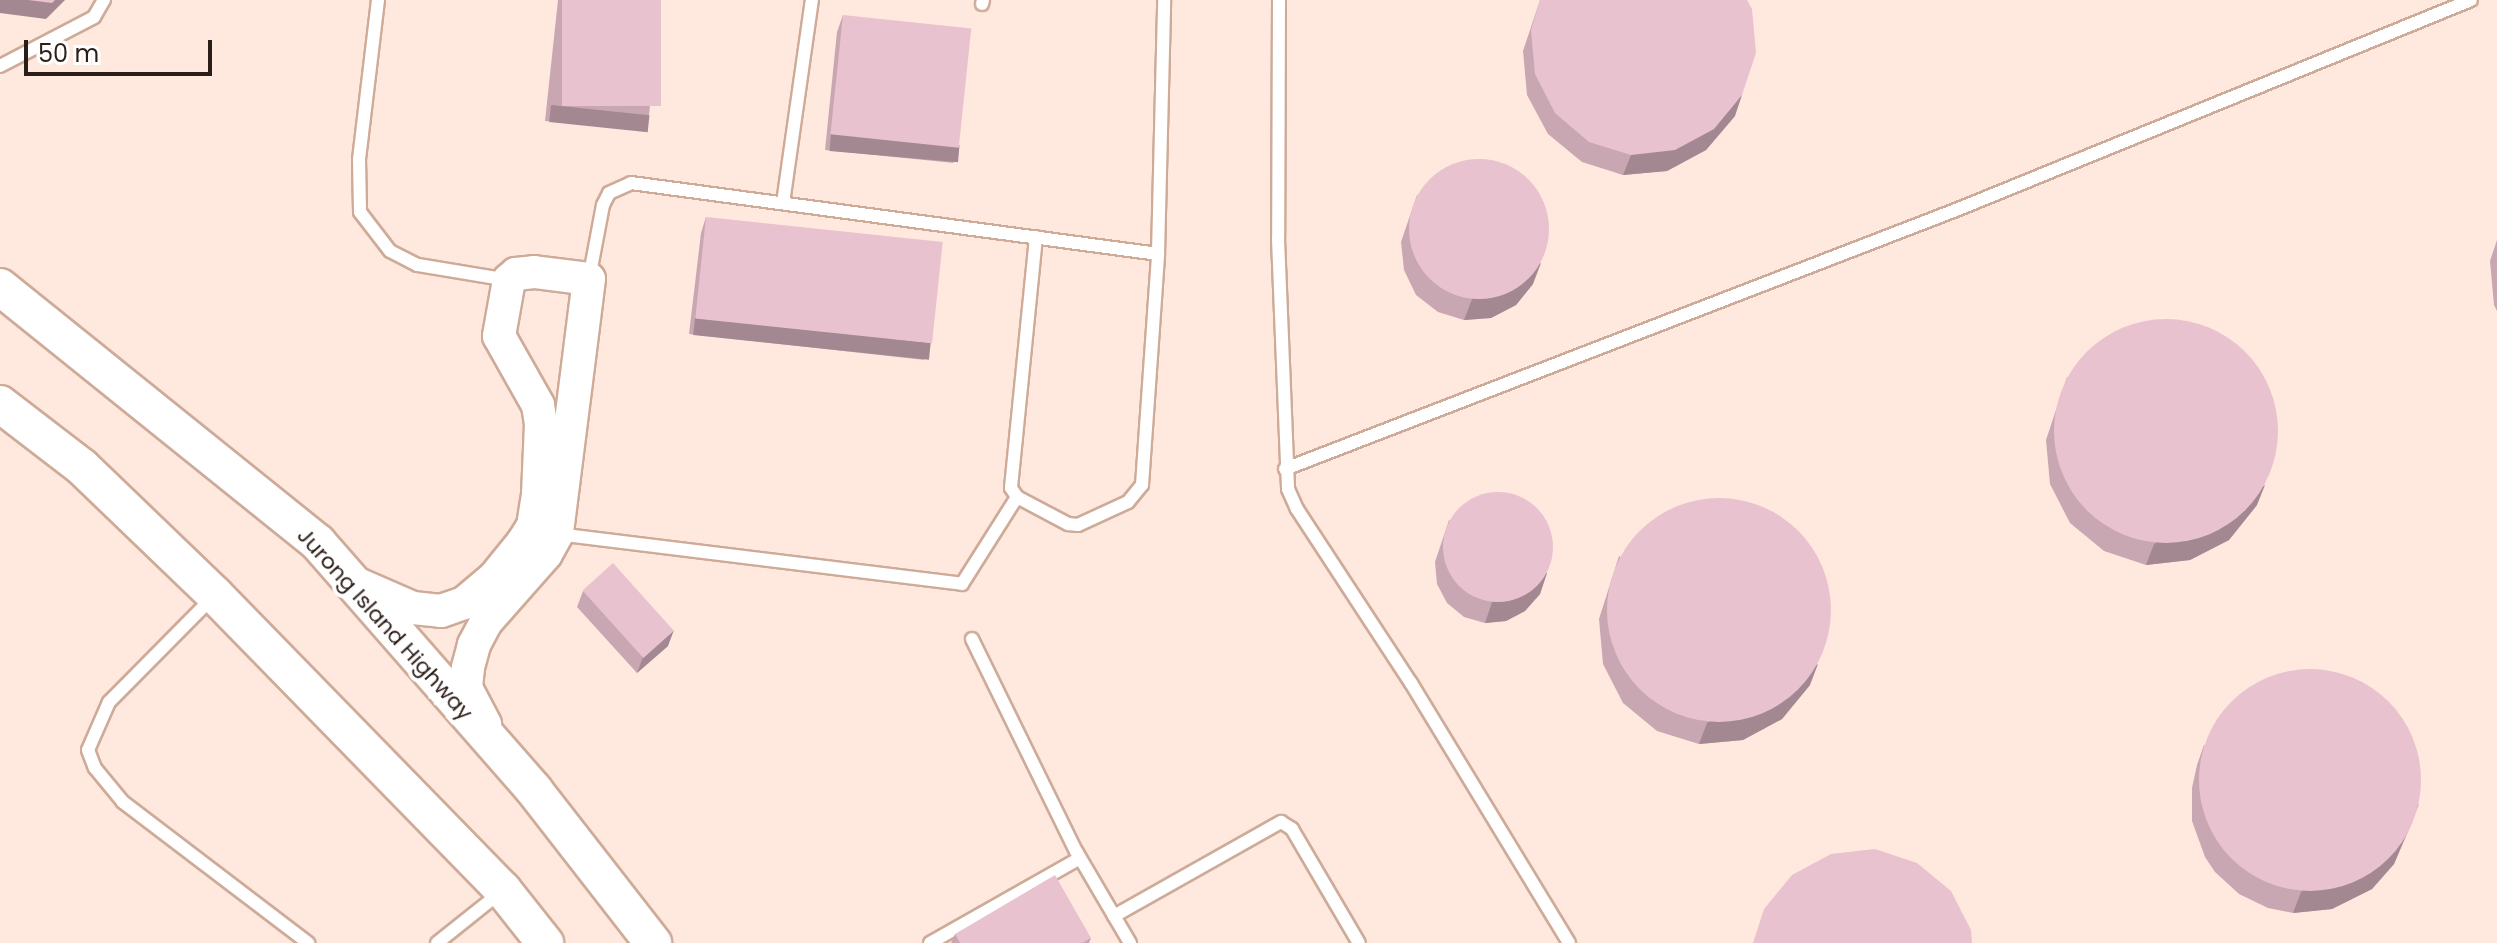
<!DOCTYPE html>
<style>
body{margin:0}
#map{position:relative;width:2497px;height:943px;overflow:hidden;background:#ffe8dd;font-family:Poppins,sans-serif}
div>[style]{position:absolute}
[style*='--x']{left:calc(var(--x)*1px);top:calc(var(--y)*1px);width:calc(var(--w)*1px);rotate:calc(var(--a)*1deg)}
.roads{filter:drop-shadow(2px 0 #ceab99) drop-shadow(-2px 0 #ceab99) drop-shadow(0 2px #ceab99) drop-shadow(0 -2px #ceab99)}
.lane>*{height:12px;margin:-6px;padding:0 6px;transform-origin:6px;border-radius:6px;background:#fff}
.secondary>*{height:32px;margin:-16px;padding:0 16px;transform-origin:16px;border-radius:16px;background:#fff}
.primary>*{height:36px;margin:-18px;padding:0 18px;transform-origin:18px;border-radius:18px;background:#fff}
.wall>*{inset:0;background:#c8a7b3}
.shaded-wall>*{inset:0;background:#a38892;transform-origin:0 0}
.building>*{inset:0;background:#e9c2d0;transform-origin:0 0}
.round{border-radius:50%}
span{translate:-50% -50%;white-space:nowrap;text-align:center;line-height:1.15;-webkit-text-stroke:8px #fff;paint-order:stroke}
.street-label{font-size:22px;color:#2b1d17}
.scale{position:absolute;left:24px;top:40px;width:188px;height:36px;box-sizing:border-box;border:4px solid #2b1d17;border-top:0;padding-left:10px;font-size:24px;line-height:28px;white-space:nowrap;color:#2b1d17;-webkit-text-stroke:6px #fff;paint-order:stroke}
</style>
<div id="map">
<div class="roads">
<div class="lane">
<div style="--x:378;--y:0;--w:160;--a:96.8"></div>
<div style="--x:359;--y:159;--w:53;--a:88.9"></div>
<div style="--x:360;--y:212;--w:49;--a:52.4"></div>
<div style="--x:390;--y:251;--w:31;--a:27"></div>
<div style="--x:418;--y:265;--w:92;--a:9.4"></div>
<div style="--x:1279;--y:0;--w:239;--a:90.2"></div>
<div style="--x:1278;--y:239;--w:250;--a:87.7"></div>
<div style="--x:1288;--y:489;--w:22;--a:66"></div>
<div style="--x:1297;--y:509;--w:208;--a:56.8"></div>
<div style="--x:1411;--y:683;--w:304;--a:58.7"></div>
<div style="--x:982;--y:4;--w:4;--a:-76"></div>
<div style="--x:0;--y:66;--w:106;--a:-27.5"></div>
<div style="--x:94;--y:17;--w:20;--a:-60"></div>
<div style="--x:783;--y:203;--w:205;--a:-81.9"></div>
<div style="--x:1036;--y:237;--w:252;--a:95.7"></div>
<div style="--x:1011;--y:488;--w:11;--a:56"></div>
<div style="--x:1017;--y:497;--w:58;--a:27.9"></div>
<div style="--x:1068;--y:524;--w:10;--a:6"></div>
<div style="--x:1078;--y:525;--w:55;--a:-24.7"></div>
<div style="--x:1128;--y:502;--w:22;--a:-51"></div>
<div style="--x:1142;--y:485;--w:232;--a:-86"></div>
<div style="--x:1158;--y:254;--w:254;--a:-88.6"></div>
<div style="--x:589;--y:279;--w:75;--a:-79.3"></div>
<div style="--x:603;--y:205;--w:13;--a:-63"></div>
<div style="--x:609;--y:193;--w:24;--a:-24"></div>
<div style="--x:631;--y:183;--w:532;--a:7.67"></div>
<div style="--x:1285;--y:469;--w:719;--a:-21.11"></div>
<div style="--x:1956;--y:210;--w:556;--a:-22.18"></div>
<div style="--x:557;--y:534;--w:408;--a:7"></div>
<div style="--x:962;--y:584;--w:103;--a:-57.7"></div>
<div style="--x:213;--y:597;--w:148;--a:134.7"></div>
<div style="--x:109;--y:702;--w:52;--a:113.6"></div>
<div style="--x:88;--y:750;--w:19;--a:69"></div>
<div style="--x:95;--y:768;--w:44;--a:50.5"></div>
<div style="--x:123;--y:802;--w:233;--a:37.3"></div>
<div style="--x:972;--y:639;--w:236;--a:63.9"></div>
<div style="--x:1076;--y:851;--w:107;--a:59.6"></div>
<div style="--x:1114;--y:916;--w:192;--a:-29.4"></div>
<div style="--x:1281;--y:822;--w:13;--a:32"></div>
<div style="--x:1292;--y:829;--w:132;--a:59.6"></div>
<div style="--x:437;--y:943;--w:82;--a:-38.6"></div>
<div style="--x:930;--y:943;--w:172;--a:-29.5"></div>
</div>
<div class="secondary">
<div style="--x:353;--y:582;--w:65;--a:23.4"></div>
<div style="--x:413;--y:608;--w:28;--a:6"></div>
<div style="--x:441;--y:611;--w:24;--a:-19"></div>
<div style="--x:464;--y:603;--w:38;--a:-40"></div>
<div style="--x:493;--y:579;--w:48;--a:-51"></div>
<div style="--x:523;--y:542;--w:19;--a:-58"></div>
<div style="--x:533;--y:526;--w:31;--a:-81"></div>
<div style="--x:538;--y:495;--w:71;--a:-87.6"></div>
<div style="--x:541;--y:424;--w:19;--a:-99"></div>
<div style="--x:538;--y:405;--w:79;--a:-119.5"></div>
<div style="--x:499;--y:336;--w:57;--a:-79.9"></div>
<div style="--x:509;--y:280;--w:9;--a:-41"></div>
<div style="--x:516;--y:274;--w:18;--a:-6"></div>
<div style="--x:534;--y:272;--w:55;--a:7.3"></div>
<div style="--x:589;--y:279;--w:257;--a:97.2"></div>
<div style="--x:557;--y:534;--w:23;--a:119"></div>
<div style="--x:546;--y:554;--w:91;--a:131.4"></div>
<div style="--x:486;--y:622;--w:26;--a:118"></div>
<div style="--x:474;--y:645;--w:24;--a:105"></div>
<div style="--x:468;--y:668;--w:20;--a:96"></div>
<div style="--x:466;--y:688;--w:41;--a:62.2"></div>
</div>
<div class="primary">
<div style="--x:0;--y:287;--w:408;--a:38.8"></div>
<div style="--x:318;--y:543;--w:328;--a:48.8"></div>
<div style="--x:534;--y:790;--w:194;--a:52.1"></div>
<div style="--x:0;--y:404;--w:103;--a:37.5"></div>
<div style="--x:82;--y:467;--w:185;--a:43.9"></div>
<div style="--x:215;--y:595;--w:412;--a:45.7"></div>
<div style="--x:503;--y:890;--w:68;--a:51.6"></div>
</div>
</div>
<div class="wall">
<div style="clip-path:polygon(558px 0,661px 0,649px 115px,643px 131px,545px 121px)"></div>
<div style="clip-path:polygon(1540px 0,1735px 116px,1706px 150px,1667px 171px,1623px 175px,1582px 162px,1548px 134px,1527px 95px,1523px 51px)"></div>
<div style="clip-path:polygon(843px 15px,954px 163px,825px 150px,837px 32px)"></div>
<div style="clip-path:polygon(1417px 195px,1533px 284px,1516px 305px,1491px 318px,1464px 320px,1438px 312px,1416px 295px,1404px 270px,1401px 242px)"></div>
<div style="clip-path:polygon(706px 217px,925px 360px,689px 334px,701px 233px)"></div>
<div style="clip-path:polygon(2497px 240px,2497px 311px,2494px 305px,2490px 261px)"></div>
<div style="clip-path:polygon(2067px 377px,2257px 505px,2229px 540px,2190px 560px,2146px 565px,2104px 551px,2070px 523px,2050px 484px,2046px 440px)"></div>
<div style="clip-path:polygon(1449px 520px,1547px 573px,1540px 594px,1525px 611px,1506px 621px,1485px 623px,1464px 617px,1447px 603px,1437px 584px,1435px 562px)"></div>
<div style="clip-path:polygon(1619px 556px,1810px 685px,1782px 719px,1743px 740px,1699px 744px,1657px 731px,1623px 703px,1603px 664px,1599px 619px)"></div>
<div style="clip-path:polygon(583px 591px,668px 646px,637px 673px,577px 607px)"></div>
<div style="clip-path:polygon(2204px 745px,2411px 825px,2394px 864px,2372px 889px,2332px 909px,2293px 913px,2268px 908px,2239px 894px,2215px 872px,2205px 857px,2192px 821px,2192px 788px,2197px 765px)"></div>
<div style="clip-path:polygon(955px 934px,1091px 938px,1089px 943px,951px 943px)"></div>
</div>
<div class="shaded-wall">
<div style="clip-path:polygon(0 0,65px 0,46px 19px,0 13px)"></div>
<div style="clip-path:polygon(1742px 95px,1735px 116px,1706px 150px,1667px 171px,1623px 175px,1631px 155px)"></div>
<div style="left:551px;top:105px;width:99px;height:17px;rotate:6deg"></div>
<div style="left:831px;top:134px;width:129px;height:17px;rotate:5deg"></div>
<div style="clip-path:polygon(1541px 263px,1533px 284px,1516px 305px,1491px 318px,1464px 320px,1472px 299px)"></div>
<div style="left:695px;top:318px;width:237px;height:17px;rotate:6deg"></div>
<div style="clip-path:polygon(2265px 485px,2257px 505px,2229px 540px,2190px 560px,2146px 565px,2154px 544px)"></div>
<div style="clip-path:polygon(1547px 573px,1540px 594px,1525px 611px,1506px 621px,1485px 623px,1492px 602px)"></div>
<div style="clip-path:polygon(674px 630px,668px 646px,637px 673px,643px 657px)"></div>
<div style="clip-path:polygon(1818px 664px,1810px 685px,1782px 719px,1743px 740px,1699px 744px,1707px 723px)"></div>
<div style="clip-path:polygon(2419px 804px,2394px 864px,2372px 889px,2332px 909px,2293px 913px,2301px 892px)"></div>
</div>
<div class="building">
<div style="clip-path:polygon(28px 0,55px 0,52px 3px)"></div>
<div style="left:562px;top:0;width:99px;height:106px"></div>
<div style="clip-path:polygon(1540px 0,1747px 0,1752px 9px,1756px 53px,1742px 95px,1714px 129px,1675px 150px,1631px 155px,1589px 142px,1555px 113px,1535px 74px,1531px 30px)"></div>
<div style="left:843px;top:15px;width:129px;height:120px;rotate:6deg"></div>
<div class="round" style="left:1409px;top:159px;width:140px;height:140px"></div>
<div style="left:706px;top:217px;width:238px;height:102px;rotate:6deg"></div>
<div class="round" style="left:2054px;top:319px;width:224px;height:224px"></div>
<div class="round" style="left:1443px;top:492px;width:110px;height:110px"></div>
<div class="round" style="left:1607px;top:498px;width:224px;height:224px"></div>
<div style="left:613px;top:563px;width:91px;height:41px;rotate:48deg"></div>
<div class="round" style="left:2199px;top:669px;width:222px;height:222px"></div>
<div style="clip-path:polygon(1875px 849px,1917px 863px,1951px 891px,1971px 930px,1972px 943px,1753px 943px,1764px 909px,1792px 875px,1831px 854px)"></div>
<div style="clip-path:polygon(1055px 875px,1091px 938px,1082px 943px,960px 943px,955px 934px)"></div>
</div>
<div class="street-label">
<span style="left:385px;top:624px;rotate:48deg">Jurong Island Highway</span>
</div>
<div class="scale">50 m</div>
</div>
